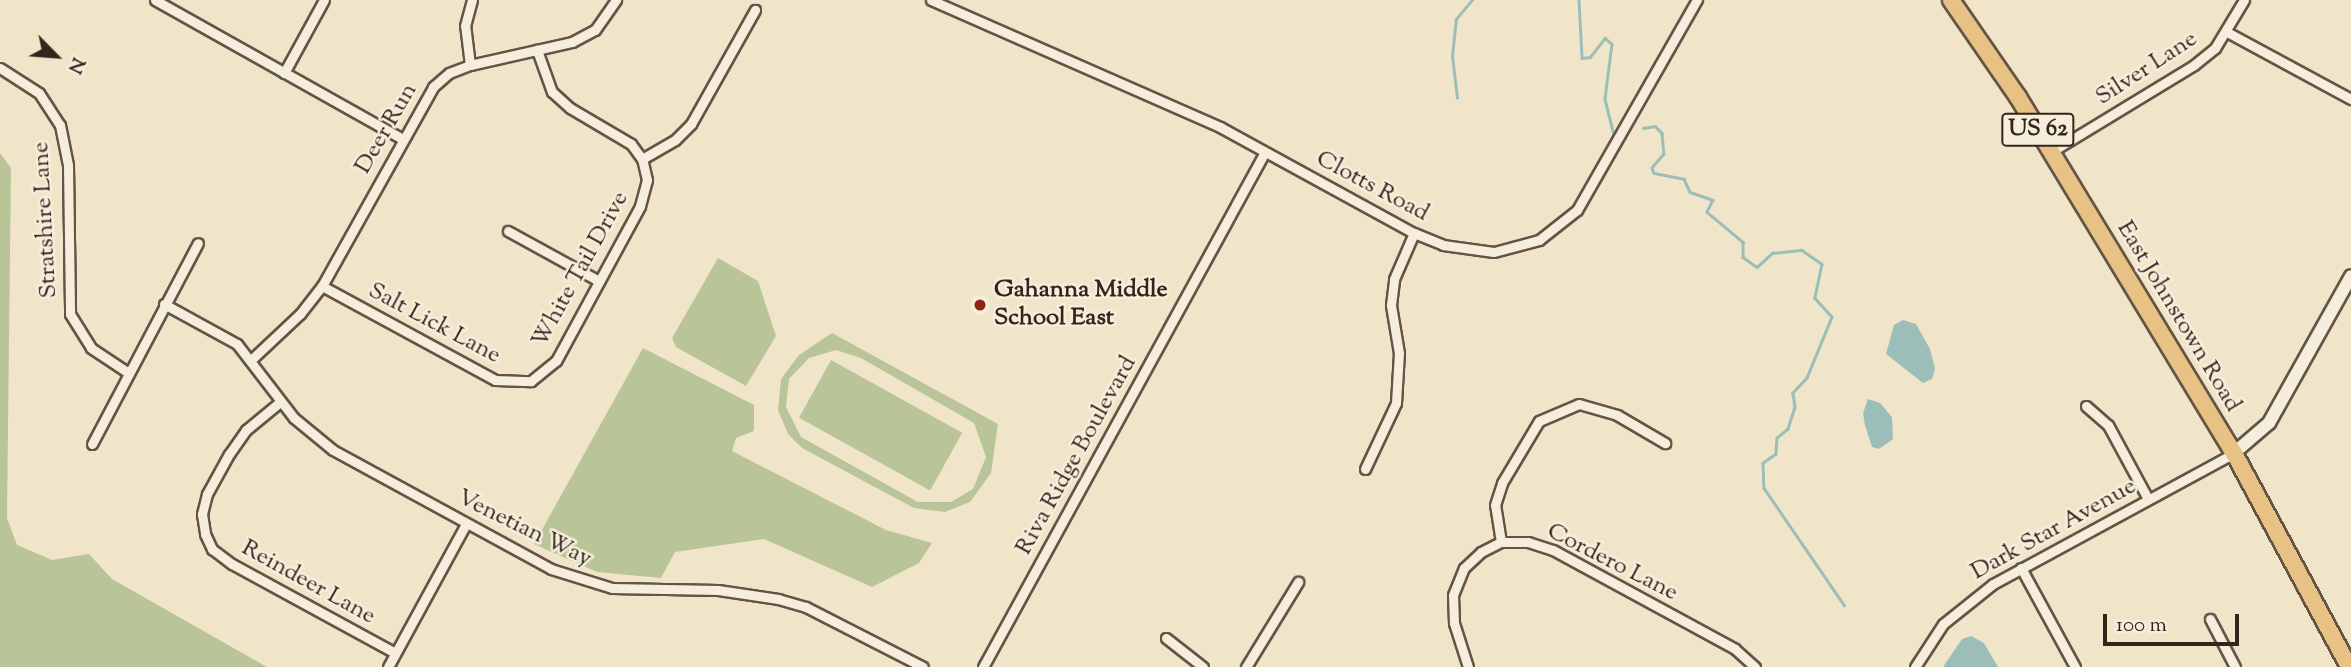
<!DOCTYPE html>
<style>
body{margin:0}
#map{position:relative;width:2351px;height:667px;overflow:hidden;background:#f1e5c9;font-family:"Sorts Mill Goudy",serif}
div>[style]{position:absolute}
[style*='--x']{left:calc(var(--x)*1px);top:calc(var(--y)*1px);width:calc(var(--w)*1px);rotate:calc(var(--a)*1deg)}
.green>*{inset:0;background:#b9c598;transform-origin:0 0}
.water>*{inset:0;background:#9bbfb8}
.stream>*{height:2.5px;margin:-1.25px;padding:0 1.25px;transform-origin:1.25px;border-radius:1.25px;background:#9bbfb8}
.roads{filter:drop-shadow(2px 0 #645446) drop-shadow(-2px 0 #645446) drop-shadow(0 2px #645446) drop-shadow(0 -2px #645446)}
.minor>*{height:9px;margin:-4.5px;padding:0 4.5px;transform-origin:4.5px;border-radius:4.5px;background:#f6eedc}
.tertiary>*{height:12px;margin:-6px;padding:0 6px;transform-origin:6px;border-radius:6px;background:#f6eedc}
.trunk>*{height:16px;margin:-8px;padding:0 8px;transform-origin:8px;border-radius:8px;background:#e8c284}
.dots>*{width:19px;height:19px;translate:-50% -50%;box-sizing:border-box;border:4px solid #f6eedc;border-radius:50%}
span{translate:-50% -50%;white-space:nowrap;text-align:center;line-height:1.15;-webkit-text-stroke:5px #f6eedc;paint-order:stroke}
.shield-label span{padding:2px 5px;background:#f6eedc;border:2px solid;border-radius:5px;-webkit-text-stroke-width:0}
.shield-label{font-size:23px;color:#35241a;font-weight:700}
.street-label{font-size:24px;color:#35241a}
.poi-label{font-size:24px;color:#35241a;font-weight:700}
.left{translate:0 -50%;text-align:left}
.north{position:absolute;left:21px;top:21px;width:70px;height:70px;-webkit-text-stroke:5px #f6eedc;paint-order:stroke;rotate:115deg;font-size:19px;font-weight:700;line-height:28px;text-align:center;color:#35241a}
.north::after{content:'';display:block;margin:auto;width:24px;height:32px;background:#35241a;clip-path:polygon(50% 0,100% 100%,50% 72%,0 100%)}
.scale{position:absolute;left:2103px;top:614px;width:136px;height:32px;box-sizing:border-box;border:4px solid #35241a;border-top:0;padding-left:9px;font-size:21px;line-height:24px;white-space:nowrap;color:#35241a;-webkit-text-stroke:5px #f6eedc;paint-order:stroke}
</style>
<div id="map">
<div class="green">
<div style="clip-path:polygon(0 153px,11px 168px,7px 518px,17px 545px,52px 560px,89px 554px,112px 579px,267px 667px,0 667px)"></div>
<div style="clip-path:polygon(718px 258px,758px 281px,776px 336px,746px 386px,676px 347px,672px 338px)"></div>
<div style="clip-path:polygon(evenodd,832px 333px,998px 424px,991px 473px,970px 502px,945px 512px,914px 508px,802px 448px,788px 434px,778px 410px,781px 379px,799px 355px,832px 333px,836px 350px,861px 358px,974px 423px,986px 457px,973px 489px,951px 502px,918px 502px,801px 437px,786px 407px,789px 379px,809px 358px,836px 350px)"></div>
<div style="clip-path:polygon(643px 348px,754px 405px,754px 431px,736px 438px,732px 451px,886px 530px,932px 543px,919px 563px,872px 587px,764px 539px,675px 552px,661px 578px,597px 572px,534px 544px)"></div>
<div style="left:831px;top:360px;width:150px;height:66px;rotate:29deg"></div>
</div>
<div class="water">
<div style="clip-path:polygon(1903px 320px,1916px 324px,1930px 349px,1935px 369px,1932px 379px,1923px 383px,1886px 354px,1894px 325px)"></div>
<div style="clip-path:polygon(1868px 399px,1880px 403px,1892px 417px,1893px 439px,1879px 449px,1872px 447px,1865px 425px,1863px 413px)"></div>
<div style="clip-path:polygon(1971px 636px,1984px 643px,1998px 667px,1943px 667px,1962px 639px)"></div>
</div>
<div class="stream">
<div style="--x:1579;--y:0;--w:58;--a:87"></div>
<div style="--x:1582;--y:58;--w:8;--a:-7"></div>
<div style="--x:1590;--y:57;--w:24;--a:-52"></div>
<div style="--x:1605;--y:38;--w:9;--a:41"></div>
<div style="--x:1612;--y:44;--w:55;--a:97.3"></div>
<div style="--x:1605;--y:99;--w:38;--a:76"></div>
<div style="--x:1457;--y:98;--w:42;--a:-96.8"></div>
<div style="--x:1452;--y:56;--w:37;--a:-84"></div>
<div style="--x:1456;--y:19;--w:25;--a:-50"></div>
<div style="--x:1643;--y:128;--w:12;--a:-9"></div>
<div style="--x:1655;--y:126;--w:10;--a:45"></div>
<div style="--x:1662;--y:133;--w:21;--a:85"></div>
<div style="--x:1664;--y:154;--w:18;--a:131"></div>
<div style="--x:1652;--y:168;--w:5;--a:68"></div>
<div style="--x:1654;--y:173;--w:31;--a:11"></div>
<div style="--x:1684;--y:179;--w:14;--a:65"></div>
<div style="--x:1690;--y:192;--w:24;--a:19"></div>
<div style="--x:1713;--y:200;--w:13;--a:117"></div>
<div style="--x:1707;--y:212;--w:47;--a:39.8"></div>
<div style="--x:1743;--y:242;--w:15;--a:90"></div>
<div style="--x:1743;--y:257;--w:17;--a:36"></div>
<div style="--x:1757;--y:267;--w:21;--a:-43"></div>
<div style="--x:1772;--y:253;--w:30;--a:-6"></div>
<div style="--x:1802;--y:250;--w:24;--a:35"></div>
<div style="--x:1822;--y:264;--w:35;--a:102"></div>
<div style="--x:1815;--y:298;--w:25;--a:48"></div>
<div style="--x:1832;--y:317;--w:66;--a:112.3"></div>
<div style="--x:1807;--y:378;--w:21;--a:133"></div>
<div style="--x:1793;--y:393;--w:14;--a:82"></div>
<div style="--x:1795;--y:407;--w:23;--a:108"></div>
<div style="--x:1788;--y:429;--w:14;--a:141"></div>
<div style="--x:1777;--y:438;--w:16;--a:94"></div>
<div style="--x:1776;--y:454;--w:16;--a:145"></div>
<div style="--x:1763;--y:463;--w:25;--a:88"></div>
<div style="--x:1764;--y:488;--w:142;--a:55.6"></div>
</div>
<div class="roads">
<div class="minor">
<div style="--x:155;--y:0;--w:284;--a:29.3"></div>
<div style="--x:931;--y:0;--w:316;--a:23.7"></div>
<div style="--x:1220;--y:127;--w:221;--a:28.7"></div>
<div style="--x:1414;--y:233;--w:31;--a:22"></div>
<div style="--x:1443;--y:245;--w:51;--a:7.8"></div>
<div style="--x:1494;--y:252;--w:47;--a:-14.9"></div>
<div style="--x:1539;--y:240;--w:48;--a:-38.3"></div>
<div style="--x:1577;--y:210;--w:242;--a:-60.3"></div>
<div style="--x:2227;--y:32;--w:141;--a:28.4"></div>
<div style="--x:470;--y:65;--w:39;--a:-97"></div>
<div style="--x:465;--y:26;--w:27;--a:-75"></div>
<div style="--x:0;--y:68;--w:46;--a:32.7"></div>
<div style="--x:39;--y:93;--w:38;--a:57"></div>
<div style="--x:60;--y:125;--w:41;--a:78.7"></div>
<div style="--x:68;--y:165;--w:149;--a:89.2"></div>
<div style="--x:70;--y:314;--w:40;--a:58"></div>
<div style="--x:91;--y:348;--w:43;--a:33.7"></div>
<div style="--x:284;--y:73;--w:83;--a:-61.3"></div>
<div style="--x:2051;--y:152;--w:167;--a:-31.3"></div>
<div style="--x:2194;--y:65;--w:27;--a:-39"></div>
<div style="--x:2215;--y:48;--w:56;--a:-58.9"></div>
<div style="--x:642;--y:159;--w:38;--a:-30"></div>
<div style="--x:675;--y:140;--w:23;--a:-45"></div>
<div style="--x:691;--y:124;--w:131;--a:-60.7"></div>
<div style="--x:508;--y:231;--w:104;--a:28.8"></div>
<div style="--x:322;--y:286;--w:197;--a:28.5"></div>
<div style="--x:495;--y:380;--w:36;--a:2"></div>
<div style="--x:531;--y:381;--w:32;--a:-39"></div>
<div style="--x:556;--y:361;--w:176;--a:-61.5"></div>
<div style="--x:640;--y:206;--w:27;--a:-75"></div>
<div style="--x:647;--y:180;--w:22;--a:-103"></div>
<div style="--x:642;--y:159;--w:19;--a:-126"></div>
<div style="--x:631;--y:144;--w:71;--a:-149.5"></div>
<div style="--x:570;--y:108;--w:24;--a:-138"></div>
<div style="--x:552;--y:92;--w:45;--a:-109.7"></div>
<div style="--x:164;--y:304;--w:83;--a:28.7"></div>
<div style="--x:237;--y:344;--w:93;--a:52.4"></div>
<div style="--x:294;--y:418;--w:50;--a:39.4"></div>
<div style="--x:333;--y:450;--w:248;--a:28.6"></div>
<div style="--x:551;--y:569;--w:64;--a:17.3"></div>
<div style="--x:612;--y:588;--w:106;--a:1.1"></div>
<div style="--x:718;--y:590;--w:61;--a:8.5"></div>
<div style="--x:778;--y:599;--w:29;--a:16"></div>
<div style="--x:806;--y:607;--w:131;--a:27.1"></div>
<div style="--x:252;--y:359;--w:66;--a:-43.2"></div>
<div style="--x:300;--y:314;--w:36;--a:-52"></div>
<div style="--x:322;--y:286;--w:228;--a:-60.8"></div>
<div style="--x:433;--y:87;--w:21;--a:-41"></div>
<div style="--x:449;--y:73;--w:22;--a:-21"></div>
<div style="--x:470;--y:65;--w:105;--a:-12.7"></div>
<div style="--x:572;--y:42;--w:26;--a:-28"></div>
<div style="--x:595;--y:30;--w:37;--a:-55"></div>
<div style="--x:280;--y:402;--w:44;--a:140.5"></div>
<div style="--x:246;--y:430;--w:29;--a:125"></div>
<div style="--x:229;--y:454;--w:46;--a:118.8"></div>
<div style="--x:207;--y:494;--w:21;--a:104"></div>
<div style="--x:202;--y:514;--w:20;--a:81"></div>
<div style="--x:205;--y:534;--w:17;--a:65"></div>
<div style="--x:212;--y:549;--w:25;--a:37"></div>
<div style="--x:232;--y:564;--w:186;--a:28.6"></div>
<div style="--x:2086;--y:406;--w:29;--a:41"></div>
<div style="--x:2108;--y:425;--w:84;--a:61.6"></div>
<div style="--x:92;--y:444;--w:227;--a:-62.2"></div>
<div style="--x:1365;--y:469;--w:73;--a:-64.8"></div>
<div style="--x:1396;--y:403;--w:50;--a:-86.6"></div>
<div style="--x:1399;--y:353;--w:49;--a:-99.5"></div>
<div style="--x:1391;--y:305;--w:26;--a:-83"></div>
<div style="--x:1394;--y:279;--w:50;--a:-66.5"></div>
<div style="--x:1501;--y:542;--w:37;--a:-99"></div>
<div style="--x:1495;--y:505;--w:23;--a:-72"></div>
<div style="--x:1502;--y:483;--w:72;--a:-59.2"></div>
<div style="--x:1539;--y:421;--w:43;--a:-23"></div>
<div style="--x:1579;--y:404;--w:40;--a:16"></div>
<div style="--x:1617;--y:415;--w:56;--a:30.3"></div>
<div style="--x:2021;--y:568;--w:113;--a:61.4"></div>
<div style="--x:2210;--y:619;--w:54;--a:62.5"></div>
<div style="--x:1166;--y:638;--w:47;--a:38.1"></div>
<div style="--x:388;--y:667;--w:163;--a:-61.4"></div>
<div style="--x:983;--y:667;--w:587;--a:-61.3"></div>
<div style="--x:1246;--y:667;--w:100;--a:-58.5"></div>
<div style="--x:1468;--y:667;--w:46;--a:-107.7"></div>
<div style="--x:1454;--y:623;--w:28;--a:-92"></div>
<div style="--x:1453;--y:595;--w:29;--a:-68"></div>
<div style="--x:1464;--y:568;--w:23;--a:-43"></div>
<div style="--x:1481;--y:552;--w:22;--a:-27"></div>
<div style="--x:1501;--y:542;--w:27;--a:0"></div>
<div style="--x:1528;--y:542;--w:26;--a:18"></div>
<div style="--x:1553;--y:550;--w:207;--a:28.5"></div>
<div style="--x:1735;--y:649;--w:27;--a:42"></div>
<div style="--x:1915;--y:667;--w:51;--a:-56.9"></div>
<div style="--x:1943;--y:624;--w:64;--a:-38.7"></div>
<div style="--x:1993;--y:584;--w:274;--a:-28.5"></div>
</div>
<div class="tertiary">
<div style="--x:2234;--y:453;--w:46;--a:-40.6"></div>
<div style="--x:2269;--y:423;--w:168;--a:-60.8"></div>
</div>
<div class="trunk">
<div style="--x:1951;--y:0;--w:118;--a:55.4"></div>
<div style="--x:2018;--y:97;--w:416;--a:58.8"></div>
<div style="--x:2234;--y:453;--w:243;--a:61.7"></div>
</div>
</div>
<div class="dots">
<div style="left:980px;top:305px;background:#8f2418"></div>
</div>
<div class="shield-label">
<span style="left:2038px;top:130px">US 62</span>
</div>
<div class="street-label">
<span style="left:2147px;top:69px;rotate:-33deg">Silver Lane</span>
<span style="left:387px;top:129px;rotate:-60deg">Deer Run</span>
<span style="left:1372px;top:187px;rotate:28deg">Clotts Road</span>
<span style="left:46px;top:220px;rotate:-93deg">Stratshire Lane</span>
<span style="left:581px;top:270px;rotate:-61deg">White Tail Drive</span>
<span style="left:2178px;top:317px;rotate:59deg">East Johnstown Road</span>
<span style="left:434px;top:324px;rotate:28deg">Salt Lick Lane</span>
<span style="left:1077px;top:456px;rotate:-61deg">Riva Ridge Boulevard</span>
<span style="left:524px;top:529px;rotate:26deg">Venetian Way</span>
<span style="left:2054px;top:530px;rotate:-29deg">Dark Star Avenue</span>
<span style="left:1612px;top:563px;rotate:27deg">Cordero Lane</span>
<span style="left:308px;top:583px;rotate:29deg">Reindeer Lane</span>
</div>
<div class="poi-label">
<span class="left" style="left:994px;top:305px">Gahanna Middle<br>School East</span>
</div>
<div class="north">N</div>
<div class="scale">100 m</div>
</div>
